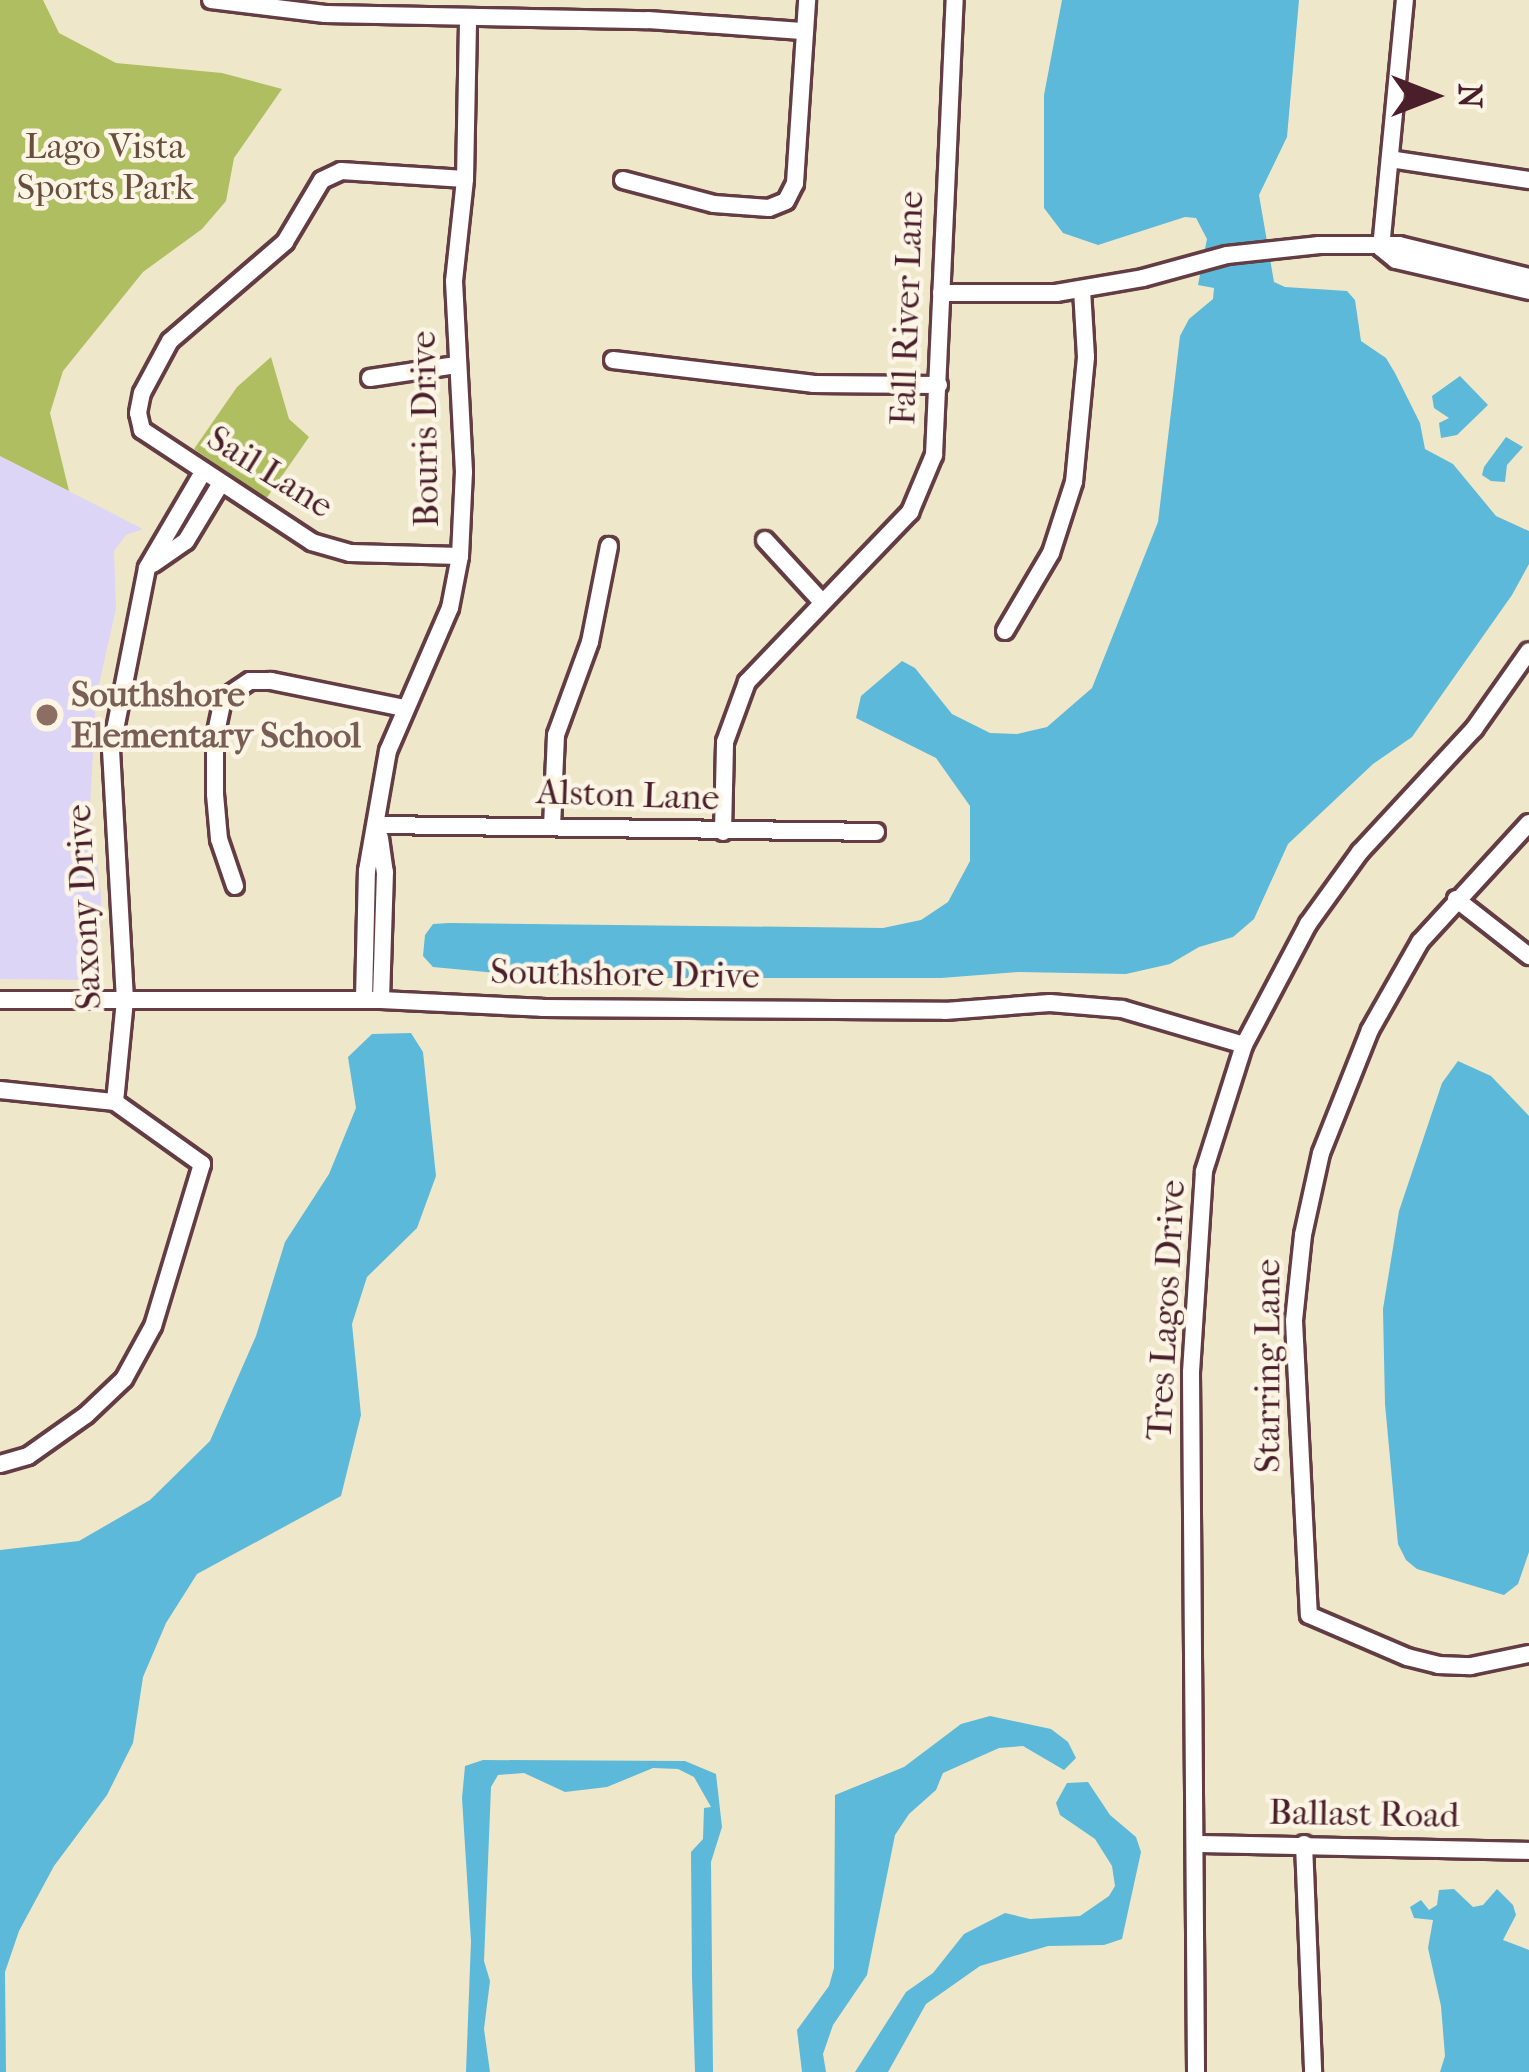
<!DOCTYPE html>
<style>
body{margin:0}
#map{position:relative;width:1529px;height:2072px;overflow:hidden;background:#efe7c9;font-family:"IM FELL French Canon",serif}
div>[style]{position:absolute}
[style*='--x']{left:calc(var(--x)*1px);top:calc(var(--y)*1px);width:calc(var(--w)*1px);rotate:calc(var(--a)*1deg)}
.built>*{inset:0;background:#ddd5f6}
.green>*{inset:0;background:#aebe61}
.water>*{inset:0;background:#5cb9da}
.roads{filter:drop-shadow(3px 0 #633d43) drop-shadow(-3px 0 #633d43) drop-shadow(0 3px #633d43) drop-shadow(0 -3px #633d43)}
.minor>*{height:16px;margin:-8px;padding:0 8px;transform-origin:8px;border-radius:8px;background:#fff}
.dots>*{width:33px;height:33px;translate:-50% -50%;box-sizing:border-box;border:6px solid #fcf5e5;border-radius:50%}
span{translate:-50% -50%;white-space:nowrap;text-align:center;line-height:1.15;-webkit-text-stroke:9px #fcf5e5;paint-order:stroke}
.park-label{font-size:36px;color:#684f3b}
.street-label{font-size:36px;color:#4a1f2b}
.education-label{font-size:36px;color:#785e54;font-weight:700}
.left{translate:0 -50%;text-align:left}
.north{position:absolute;left:1373px;top:36px;width:120px;height:120px;-webkit-text-stroke:9px #fcf5e5;paint-order:stroke;rotate:90deg;font-size:33px;font-weight:700;line-height:48px;text-align:center;color:#4a1f2b}
.north::after{content:'';display:block;margin:auto;width:42px;height:54px;background:#4a1f2b;clip-path:polygon(50% 0,100% 100%,50% 72%,0 100%)}
</style>
<div id="map">
<div class="built">
<div style="clip-path:polygon(0 456px,143px 529px,126px 535px,114px 551px,116px 609px,96px 697px,90px 807px,101px 893px,101px 968px,91px 980px,0 979px)"></div>
</div>
<div class="green">
<div style="clip-path:polygon(0 0,43px 0,59px 33px,116px 63px,222px 73px,282px 89px,234px 158px,226px 201px,202px 229px,143px 272px,63px 371px,50px 413px,69px 491px,0 456px)"></div>
<div style="clip-path:polygon(271px 357px,289px 419px,309px 437px,266px 499px,194px 449px,237px 387px)"></div>
</div>
<div class="water">
<div style="clip-path:polygon(1062px 0,1299px 0,1287px 137px,1259px 195px,1274px 282px,1285px 287px,1347px 291px,1355px 300px,1361px 341px,1386px 358px,1395px 373px,1420px 423px,1425px 449px,1453px 464px,1496px 516px,1529px 531px,1529px 564px,1512px 595px,1412px 737px,1373px 764px,1288px 844px,1254px 919px,1233px 937px,1199px 947px,1170px 964px,1126px 974px,1018px 972px,941px 978px,551px 978px,433px 967px,423px 956px,425px 935px,433px 924px,449px 923px,883px 928px,921px 920px,948px 902px,970px 861px,970px 806px,936px 758px,856px 718px,861px 696px,902px 661px,915px 668px,952px 714px,990px 733px,1017px 734px,1047px 727px,1092px 688px,1158px 522px,1180px 336px,1189px 319px,1213px 299px,1214px 288px,1198px 285px,1207px 239px,1196px 218px,1185px 217px,1098px 245px,1063px 233px,1044px 208px,1044px 95px)"></div>
<div style="clip-path:polygon(1460px 376px,1488px 405px,1457px 435px,1441px 438px,1439px 423px,1449px 418px,1434px 408px,1432px 396px)"></div>
<div style="clip-path:polygon(1506px 437px,1523px 447px,1507px 465px,1505px 482px,1491px 481px,1482px 475px,1484px 467px)"></div>
<div style="clip-path:polygon(411px 1033px,423px 1052px,436px 1176px,417px 1228px,367px 1277px,352px 1324px,361px 1415px,341px 1496px,197px 1574px,166px 1623px,143px 1677px,133px 1743px,107px 1795px,54px 1866px,19px 1931px,5px 1972px,6px 2072px,0 2072px,0 1550px,79px 1541px,150px 1500px,210px 1441px,256px 1336px,285px 1242px,329px 1174px,356px 1108px,348px 1057px,372px 1034px)"></div>
<div style="clip-path:polygon(1458px 1061px,1491px 1076px,1529px 1116px,1529px 1552px,1518px 1584px,1504px 1595px,1417px 1569px,1406px 1560px,1398px 1544px,1385px 1404px,1383px 1309px,1399px 1211px,1442px 1083px)"></div>
<div style="clip-path:polygon(990px 1716px,1051px 1729px,1068px 1742px,1076px 1758px,1064px 1770px,1023px 1746px,999px 1748px,943px 1773px,936px 1790px,909px 1814px,895px 1835px,867px 1975px,833px 2025px,823px 2054px,826px 2072px,802px 2072px,797px 2030px,829px 1986px,834px 1968px,835px 1795px,904px 1767px,961px 1724px)"></div>
<div style="clip-path:polygon(483px 1760px,685px 1761px,716px 1774px,722px 1827px,711px 1862px,713px 2072px,695px 2072px,692px 1977px,691px 1852px,703px 1839px,704px 1808px,711px 1807px,694px 1777px,678px 1769px,653px 1768px,607px 1787px,565px 1792px,524px 1773px,498px 1775px,491px 1787px,484px 1961px,490px 1981px,484px 2029px,490px 2072px,466px 2072px,471px 1941px,462px 1798px,465px 1766px)"></div>
<div style="clip-path:polygon(1088px 1782px,1110px 1815px,1136px 1837px,1141px 1852px,1122px 1939px,1104px 1945px,1048px 1946px,980px 1966px,926px 2004px,888px 2072px,855px 2072px,906px 1992px,933px 1973px,964px 1934px,1005px 1913px,1030px 1919px,1080px 1916px,1109px 1896px,1115px 1886px,1112px 1866px,1095px 1839px,1060px 1815px,1056px 1803px,1067px 1783px)"></div>
<div style="clip-path:polygon(1454px 1889px,1473px 1907px,1483px 1905px,1497px 1889px,1513px 1905px,1516px 1915px,1503px 1940px,1529px 1950px,1529px 2072px,1440px 2072px,1445px 2056px,1441px 2006px,1428px 1948px,1433px 1920px,1414px 1918px,1410px 1907px,1421px 1900px,1429px 1910px,1437px 1905px,1439px 1890px)"></div>
</div>
<div class="roads">
<div class="minor">
<div style="--x:211;--y:0;--w:115;--a:7"></div>
<div style="--x:325;--y:14;--w:323;--a:1.1"></div>
<div style="--x:648;--y:20;--w:154;--a:4.1"></div>
<div style="--x:1390;--y:159;--w:141;--a:8.6"></div>
<div style="--x:623;--y:180;--w:94;--a:14.8"></div>
<div style="--x:714;--y:204;--w:55;--a:4.2"></div>
<div style="--x:769;--y:208;--w:18;--a:-22"></div>
<div style="--x:786;--y:201;--w:20;--a:-63"></div>
<div style="--x:795;--y:183;--w:183;--a:-86.2"></div>
<div style="--x:1381;--y:248;--w:249;--a:-84.5"></div>
<div style="--x:1381;--y:248;--w:19;--a:39"></div>
<div style="--x:1396;--y:260;--w:137;--a:13.1"></div>
<div style="--x:941;--y:293;--w:115;--a:0"></div>
<div style="--x:1056;--y:293;--w:88;--a:-9.8"></div>
<div style="--x:1143;--y:278;--w:87;--a:-15.3"></div>
<div style="--x:1227;--y:255;--w:93;--a:-6.2"></div>
<div style="--x:1319;--y:245;--w:80;--a:0"></div>
<div style="--x:1399;--y:245;--w:134;--a:13.8"></div>
<div style="--x:613;--y:360;--w:201;--a:6.8"></div>
<div style="--x:813;--y:384;--w:126;--a:0.5"></div>
<div style="--x:370;--y:378;--w:87;--a:-8.6"></div>
<div style="--x:765;--y:540;--w:84;--a:47.4"></div>
<div style="--x:460;--y:556;--w:110;--a:-178.4"></div>
<div style="--x:350;--y:553;--w:40;--a:-164"></div>
<div style="--x:312;--y:542;--w:204;--a:-146.6"></div>
<div style="--x:142;--y:430;--w:17;--a:-103"></div>
<div style="--x:138;--y:413;--w:20;--a:-79"></div>
<div style="--x:142;--y:393;--w:59;--a:-61.7"></div>
<div style="--x:170;--y:341;--w:152;--a:-40.7"></div>
<div style="--x:285;--y:242;--w:72;--a:-59.2"></div>
<div style="--x:322;--y:180;--w:21;--a:-25"></div>
<div style="--x:341;--y:171;--w:124;--a:3.7"></div>
<div style="--x:153;--y:564;--w:40;--a:-34.9"></div>
<div style="--x:186;--y:541;--w:68;--a:-58.9"></div>
<div style="--x:1005;--y:631;--w:91;--a:-59.5"></div>
<div style="--x:1051;--y:553;--w:75;--a:-72.1"></div>
<div style="--x:1074;--y:482;--w:126;--a:-84.5"></div>
<div style="--x:1086;--y:357;--w:67;--a:-93.4"></div>
<div style="--x:1529;--y:823;--w:161;--a:132.5"></div>
<div style="--x:1420;--y:942;--w:101;--a:119.6"></div>
<div style="--x:1370;--y:1030;--w:132;--a:111.7"></div>
<div style="--x:1321;--y:1153;--w:84;--a:102.4"></div>
<div style="--x:1303;--y:1235;--w:86;--a:96"></div>
<div style="--x:1294;--y:1321;--w:294;--a:87.1"></div>
<div style="--x:1309;--y:1615;--w:107;--a:23.2"></div>
<div style="--x:1407;--y:1657;--w:32;--a:14"></div>
<div style="--x:1438;--y:1665;--w:33;--a:2"></div>
<div style="--x:1471;--y:1666;--w:59;--a:-11.7"></div>
<div style="--x:378;--y:825;--w:498;--a:0.8"></div>
<div style="--x:552;--y:827;--w:92;--a:-87.5"></div>
<div style="--x:556;--y:735;--w:99;--a:-69.9"></div>
<div style="--x:590;--y:642;--w:98;--a:-78.8"></div>
<div style="--x:723;--y:832;--w:90;--a:-88.7"></div>
<div style="--x:725;--y:742;--w:64;--a:-69.9"></div>
<div style="--x:747;--y:682;--w:236;--a:-46.2"></div>
<div style="--x:910;--y:512;--w:62;--a:-67.2"></div>
<div style="--x:934;--y:455;--w:455;--a:-87.4"></div>
<div style="--x:380;--y:838;--w:34;--a:82"></div>
<div style="--x:385;--y:872;--w:128;--a:91.8"></div>
<div style="--x:235;--y:886;--w:50;--a:-108.8"></div>
<div style="--x:219;--y:839;--w:45;--a:-95.1"></div>
<div style="--x:215;--y:794;--w:57;--a:-90"></div>
<div style="--x:215;--y:737;--w:39;--a:-78"></div>
<div style="--x:223;--y:699;--w:32;--a:-34"></div>
<div style="--x:250;--y:681;--w:21;--a:0"></div>
<div style="--x:271;--y:681;--w:136;--a:11.5"></div>
<div style="--x:1456;--y:899;--w:93;--a:38"></div>
<div style="--x:0;--y:1000;--w:381;--a:0"></div>
<div style="--x:381;--y:1000;--w:161;--a:2.8"></div>
<div style="--x:542;--y:1008;--w:403;--a:0.4"></div>
<div style="--x:945;--y:1011;--w:105;--a:-4.4"></div>
<div style="--x:1050;--y:1003;--w:72;--a:4.8"></div>
<div style="--x:1122;--y:1009;--w:127;--a:16.4"></div>
<div style="--x:364;--y:1000;--w:129;--a:-88.7"></div>
<div style="--x:367;--y:871;--w:122;--a:-80.1"></div>
<div style="--x:388;--y:751;--w:156;--a:-66.6"></div>
<div style="--x:450;--y:608;--w:53;--a:-79.1"></div>
<div style="--x:460;--y:556;--w:84;--a:-87.3"></div>
<div style="--x:464;--y:472;--w:191;--a:-93"></div>
<div style="--x:454;--y:281;--w:103;--a:-83.8"></div>
<div style="--x:465;--y:179;--w:162;--a:-88.9"></div>
<div style="--x:0;--y:1090;--w:116;--a:6"></div>
<div style="--x:115;--y:1102;--w:107;--a:35.5"></div>
<div style="--x:202;--y:1164;--w:169;--a:106.8"></div>
<div style="--x:153;--y:1326;--w:60;--a:118.7"></div>
<div style="--x:124;--y:1379;--w:52;--a:136.5"></div>
<div style="--x:86;--y:1415;--w:71;--a:144.7"></div>
<div style="--x:28;--y:1456;--w:29;--a:164"></div>
<div style="--x:115;--y:1102;--w:102;--a:-84.4"></div>
<div style="--x:125;--y:1000;--w:250;--a:-93.2"></div>
<div style="--x:111;--y:750;--w:186;--a:-78.8"></div>
<div style="--x:147;--y:568;--w:111;--a:-59.7"></div>
<div style="--x:1197;--y:1844;--w:332;--a:1.2"></div>
<div style="--x:1304;--y:1844;--w:228;--a:87.7"></div>
<div style="--x:1196;--y:2072;--w:700;--a:-90.41"></div>
<div style="--x:1191;--y:1372;--w:201;--a:-86.3"></div>
<div style="--x:1204;--y:1171;--w:132;--a:-72.4"></div>
<div style="--x:1244;--y:1045;--w:137;--a:-62.1"></div>
<div style="--x:1308;--y:924;--w:89;--a:-54.2"></div>
<div style="--x:1360;--y:852;--w:168;--a:-47.2"></div>
<div style="--x:1474;--y:729;--w:95;--a:-54.8"></div>
</div>
</div>
<div class="dots">
<div style="left:47px;top:715px;background:#8d6e63"></div>
</div>
<div class="park-label">
<span style="left:105px;top:167px">Lago Vista<br>Sports Park</span>
</div>
<div class="street-label">
<span style="left:907px;top:308px;rotate:-88deg">Fall River Lane</span>
<span style="left:425px;top:429px;rotate:-91deg">Bouris Drive</span>
<span style="left:270px;top:472px;rotate:32deg">Sail Lane</span>
<span style="left:628px;top:795px;rotate:2deg">Alston Lane</span>
<span style="left:84px;top:907px;rotate:-93deg">Saxony Drive</span>
<span style="left:625px;top:974px;rotate:1deg">Southshore Drive</span>
<span style="left:1166px;top:1310px;rotate:-87deg">Tres Lagos Drive</span>
<span style="left:1268px;top:1366px;rotate:-90deg">Starring Lane</span>
<span style="left:1364px;top:1814px;rotate:1deg">Ballast Road</span>
</div>
<div class="education-label">
<span class="left" style="left:71px;top:715px">Southshore<br>Elementary School</span>
</div>
<div class="north">N</div>
</div>
